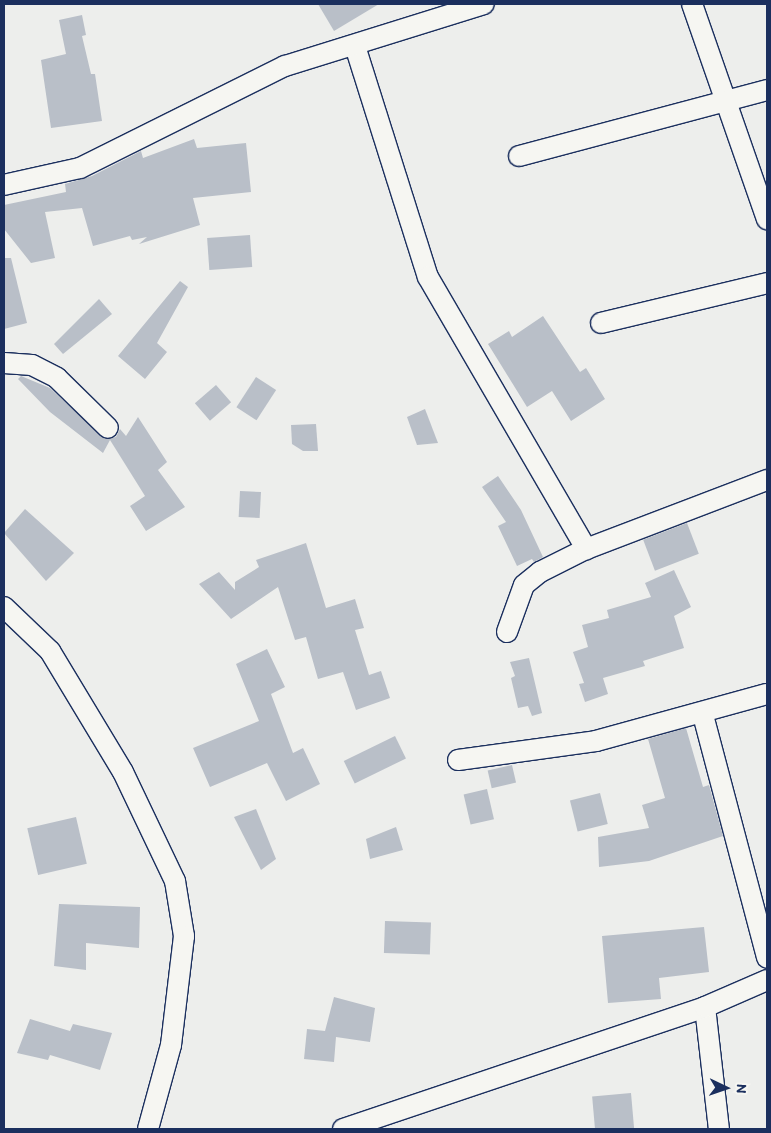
<!DOCTYPE html>
<style>
body{margin:0}
#map{position:relative;width:771px;height:1133px;overflow:hidden;background:#edeeec;font-family:Itim,sans-serif}
div>[style]{position:absolute}
[style*='--x']{left:calc(var(--x)*1px);top:calc(var(--y)*1px);width:calc(var(--w)*1px);rotate:calc(var(--a)*1deg)}
.building>*{inset:0;background:#b9bfc8;transform-origin:0 0}
.roads{filter:drop-shadow(1px 0 #1b2f5e) drop-shadow(-1px 0 #1b2f5e) drop-shadow(0 1px #1b2f5e) drop-shadow(0 -1px #1b2f5e)}
.minor>*{height:20px;margin:-10px;padding:0 10px;transform-origin:10px;border-radius:10px;background:#f6f6f2}
span{translate:-50% -50%;white-space:nowrap;text-align:center;line-height:1.15;-webkit-text-stroke:5px #f6f6f2;paint-order:stroke}
.frame{position:absolute;inset:0;border:5px solid #1b2f5e;pointer-events:none}
.north{position:absolute;left:701px;top:1063px;width:50px;height:50px;-webkit-text-stroke:4px #f6f6f2;paint-order:stroke;rotate:93deg;font-size:14px;font-weight:700;line-height:20px;text-align:center;color:#1b2f5e}
.north::after{content:'';display:block;margin:auto;width:18px;height:22px;background:#1b2f5e;clip-path:polygon(50% 0,100% 100%,50% 72%,0 100%)}
</style>
<div id="map">
<div class="building">
<div style="clip-path:polygon(318px 4px,379px 4px,334px 31px)"></div>
<div style="clip-path:polygon(82px 15px,86px 35px,82px 36px,91px 74px,95px 74px,102px 121px,51px 128px,41px 60px,66px 54px,59px 20px)"></div>
<div style="clip-path:polygon(194px 139px,197px 148px,246px 143px,251px 192px,193px 198px,200px 225px,139px 244px,147px 237px,132px 240px,130px 236px,93px 246px,82px 208px,45px 212px,55px 258px,31px 263px,4px 229px,4px 205px,66px 192px,65px 184px,92px 176px,141px 151px,143px 158px)"></div>
<div style="left:250px;top:235px;width:32px;height:43px;rotate:86deg"></div>
<div style="clip-path:polygon(4px 258px,11px 258px,27px 323px,4px 329px)"></div>
<div style="clip-path:polygon(180px 281px,188px 287px,157px 343px,167px 352px,145px 379px,118px 356px)"></div>
<div style="clip-path:polygon(99px 299px,112px 314px,63px 354px,54px 344px)"></div>
<div style="clip-path:polygon(543px 316px,580px 372px,586px 368px,605px 399px,571px 421px,552px 391px,527px 407px,488px 344px,509px 331px,512px 337px)"></div>
<div style="clip-path:polygon(21px 376px,50px 388px,105px 439px,116px 437px,120px 429px,126px 436px,138px 417px,167px 462px,158px 470px,185px 507px,146px 531px,130px 506px,145px 496px,110px 440px,103px 453px,50px 412px,18px 379px)"></div>
<div style="left:256px;top:377px;width:24px;height:36px;rotate:33deg"></div>
<div style="left:216px;top:385px;width:23px;height:28px;rotate:49deg"></div>
<div style="clip-path:polygon(425px 409px,438px 443px,417px 445px,407px 417px)"></div>
<div style="clip-path:polygon(316px 424px,318px 451px,303px 451px,292px 444px,291px 425px)"></div>
<div style="clip-path:polygon(498px 476px,521px 510px,543px 557px,534px 562px,532px 559px,517px 566px,498px 526px,506px 522px,482px 487px)"></div>
<div style="left:240px;top:491px;width:21px;height:26px;rotate:3deg"></div>
<div style="clip-path:polygon(25px 509px,74px 553px,46px 581px,4px 533px)"></div>
<div style="left:687px;top:523px;width:33px;height:47px;rotate:69deg"></div>
<div style="clip-path:polygon(306px 543px,326px 608px,355px 599px,364px 628px,355px 630px,369px 675px,381px 671px,390px 698px,356px 710px,343px 672px,318px 679px,306px 637px,295px 640px,278px 587px,231px 619px,199px 584px,219px 572px,235px 590px,235px 582px,259px 567px,256px 560px)"></div>
<div style="clip-path:polygon(674px 570px,691px 607px,674px 616px,684px 648px,643px 661px,645px 666px,603px 678px,608px 694px,585px 702px,579px 684px,584px 683px,573px 652px,588px 647px,582px 625px,609px 618px,607px 610px,651px 597px,645px 583px)"></div>
<div style="clip-path:polygon(267px 649px,285px 687px,271px 694px,293px 753px,303px 748px,320px 784px,286px 801px,267px 763px,210px 787px,193px 748px,259px 721px,236px 664px)"></div>
<div style="clip-path:polygon(529px 658px,542px 713px,532px 716px,528px 706px,518px 708px,511px 678px,515px 676px,510px 662px)"></div>
<div style="clip-path:polygon(686px 728px,703px 787px,709px 785px,723px 836px,649px 861px,599px 867px,598px 837px,649px 828px,642px 805px,665px 798px,648px 739px)"></div>
<div style="left:395px;top:736px;width:25px;height:57px;rotate:64deg"></div>
<div style="left:512px;top:765px;width:18px;height:25px;rotate:77deg"></div>
<div style="left:487px;top:789px;width:31px;height:24px;rotate:77deg"></div>
<div style="left:600px;top:793px;width:32px;height:31px;rotate:76deg"></div>
<div style="clip-path:polygon(256px 809px,276px 859px,261px 870px,234px 817px)"></div>
<div style="left:76px;top:817px;width:48px;height:50px;rotate:77deg"></div>
<div style="clip-path:polygon(396px 827px,403px 850px,370px 859px,366px 839px)"></div>
<div style="clip-path:polygon(59px 904px,140px 907px,139px 948px,86px 943px,86px 970px,54px 966px)"></div>
<div style="left:385px;top:921px;width:46px;height:32px;rotate:2deg"></div>
<div style="clip-path:polygon(704px 927px,709px 972px,659px 978px,661px 999px,608px 1003px,602px 936px)"></div>
<div style="clip-path:polygon(334px 997px,375px 1008px,370px 1042px,336px 1037px,334px 1062px,304px 1059px,307px 1029px,325px 1031px)"></div>
<div style="clip-path:polygon(30px 1019px,70px 1031px,73px 1024px,112px 1033px,100px 1070px,50px 1055px,48px 1060px,17px 1053px)"></div>
<div style="left:631px;top:1093px;width:36px;height:39px;rotate:85deg"></div>
</div>
<div class="roads">
<div class="minor">
<div style="--x:692;--y:4;--w:228;--a:70.8"></div>
<div style="--x:355;--y:46;--w:242;--a:72.5"></div>
<div style="--x:428;--y:277;--w:315;--a:59.8"></div>
<div style="--x:519;--y:156;--w:257;--a:-14.9"></div>
<div style="--x:4;--y:185;--w:78;--a:-12.6"></div>
<div style="--x:80;--y:168;--w:229;--a:-26.5"></div>
<div style="--x:285;--y:66;--w:208;--a:-17.3"></div>
<div style="--x:601;--y:323;--w:171;--a:-13.5"></div>
<div style="--x:4;--y:363;--w:28;--a:4"></div>
<div style="--x:32;--y:365;--w:28;--a:27"></div>
<div style="--x:57;--y:378;--w:71;--a:44.4"></div>
<div style="--x:4;--y:607;--w:64;--a:43.7"></div>
<div style="--x:50;--y:651;--w:141;--a:58.9"></div>
<div style="--x:123;--y:772;--w:121;--a:64.5"></div>
<div style="--x:175;--y:881;--w:56;--a:80.7"></div>
<div style="--x:184;--y:936;--w:110;--a:96.8"></div>
<div style="--x:171;--y:1045;--w:87;--a:105.3"></div>
<div style="--x:507;--y:632;--w:50;--a:-70.1"></div>
<div style="--x:524;--y:585;--w:21;--a:-39"></div>
<div style="--x:540;--y:572;--w:51;--a:-26.6"></div>
<div style="--x:586;--y:549;--w:194;--a:-20.9"></div>
<div style="--x:703;--y:715;--w:251;--a:75.2"></div>
<div style="--x:458;--y:760;--w:139;--a:-7.8"></div>
<div style="--x:596;--y:741;--w:177;--a:-15.4"></div>
<div style="--x:705;--y:1007;--w:123;--a:83.5"></div>
<div style="--x:343;--y:1129;--w:382;--a:-18.6"></div>
<div style="--x:705;--y:1007;--w:68;--a:-23.5"></div>
</div>
</div>
<div class="frame"></div>
<div class="north">N</div>
</div>
